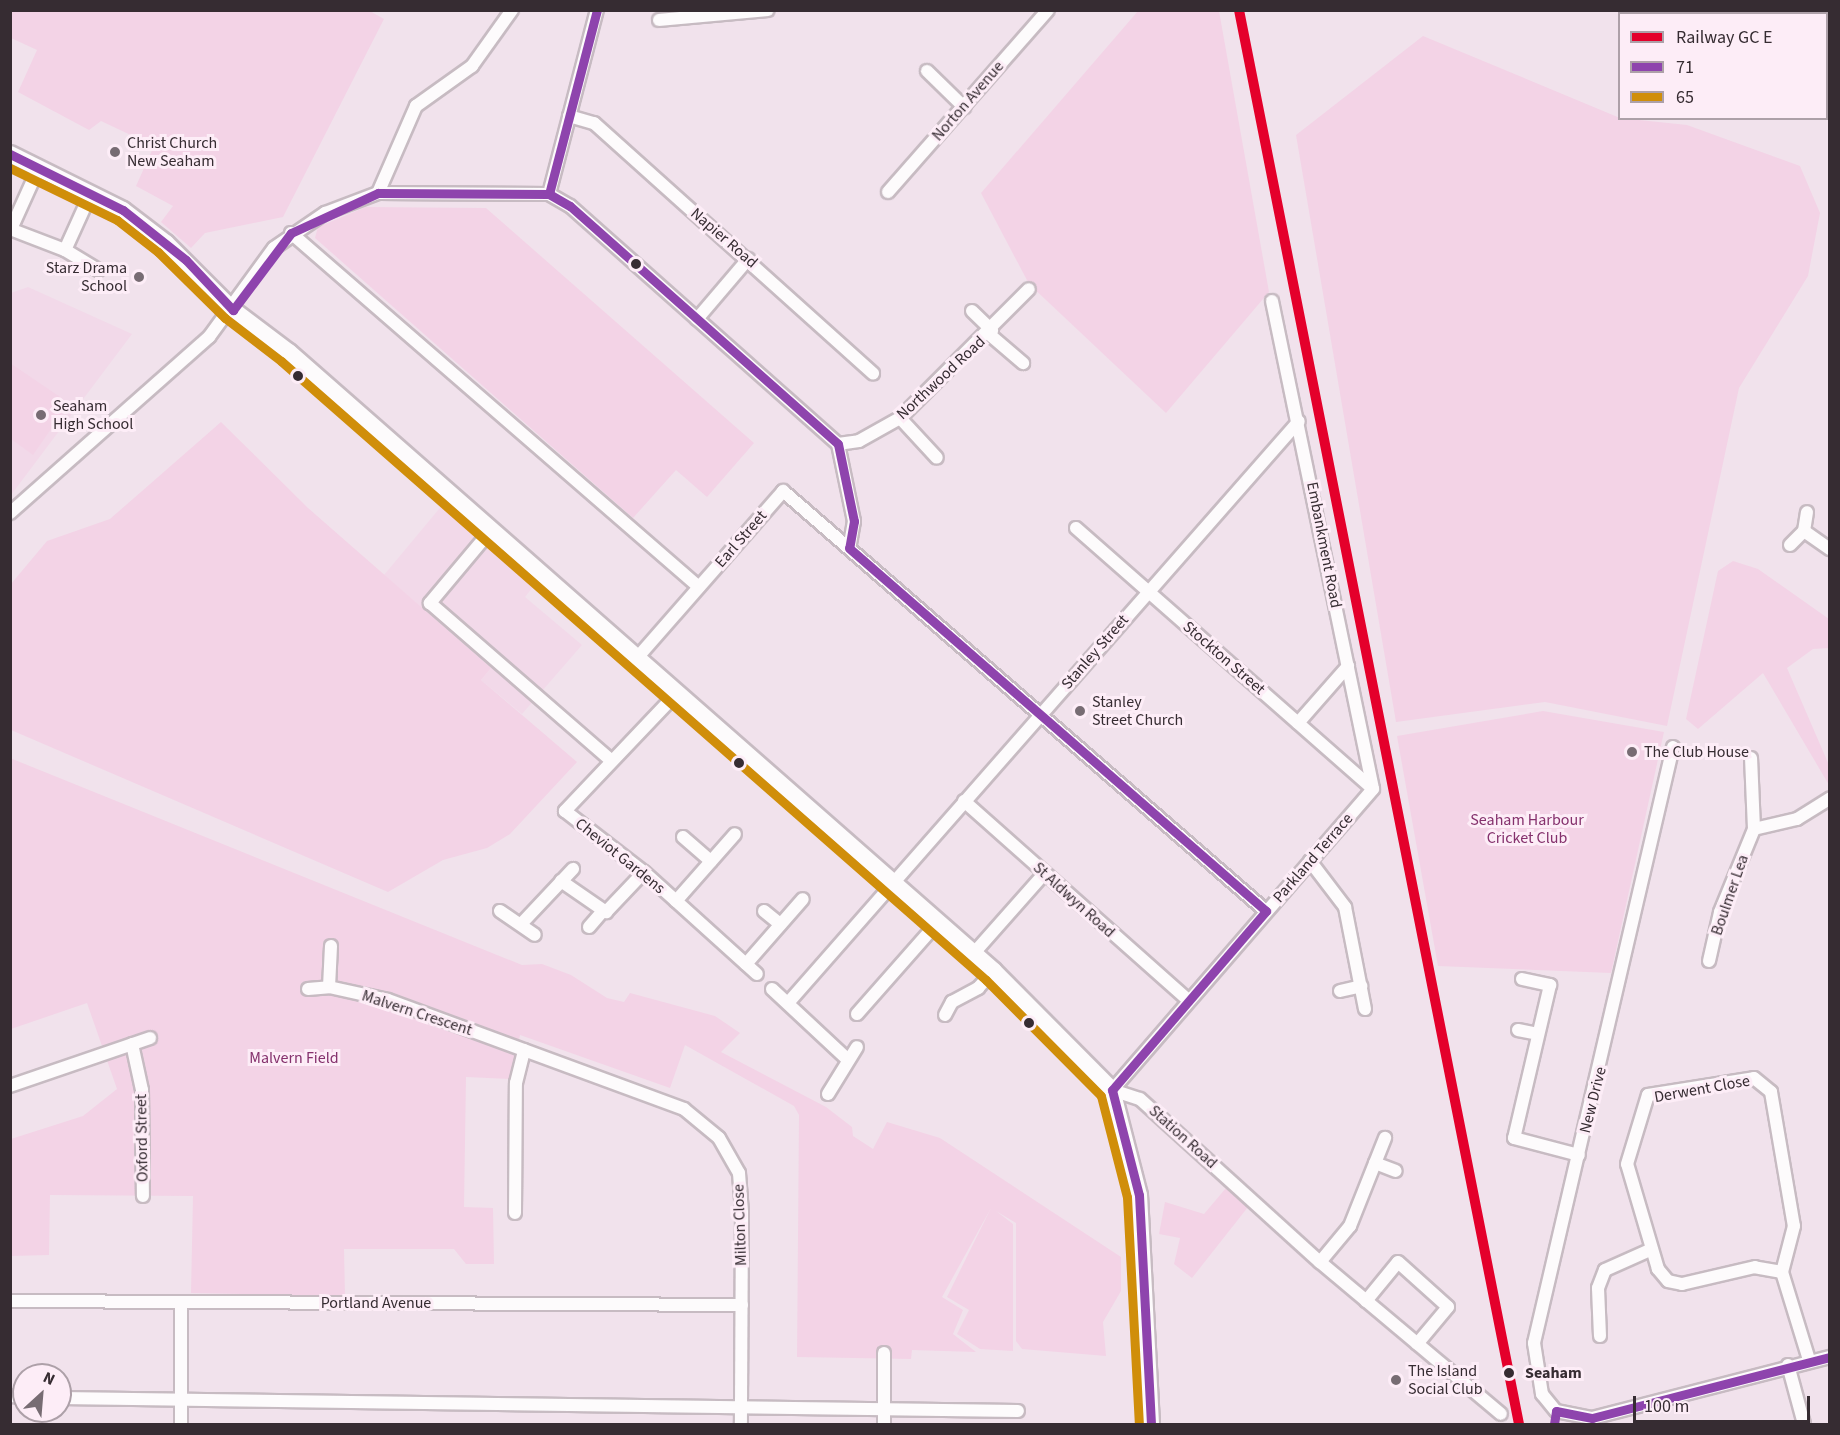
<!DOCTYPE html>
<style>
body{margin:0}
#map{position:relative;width:1840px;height:1435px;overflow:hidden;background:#f1e2ec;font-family:"Source Sans 3",sans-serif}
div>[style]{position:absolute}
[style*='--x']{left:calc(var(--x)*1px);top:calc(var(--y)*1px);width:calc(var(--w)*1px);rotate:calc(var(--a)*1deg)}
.built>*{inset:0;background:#f2d9e9}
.green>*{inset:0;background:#f3d3e6}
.stream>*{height:4px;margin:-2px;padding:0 2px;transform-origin:2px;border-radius:2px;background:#c692b5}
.roads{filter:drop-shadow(2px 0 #c7bbc2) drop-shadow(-2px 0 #c7bbc2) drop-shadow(0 2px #c7bbc2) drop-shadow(0 -2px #c7bbc2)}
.minor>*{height:12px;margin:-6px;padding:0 6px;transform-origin:6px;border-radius:6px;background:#fdfbfc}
.secondary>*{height:16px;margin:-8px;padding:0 8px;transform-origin:8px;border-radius:8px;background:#fdfbfc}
.bus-1>*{height:9px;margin:-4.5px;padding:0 4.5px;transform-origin:4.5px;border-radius:4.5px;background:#8e44ad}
.bus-2>*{height:9px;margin:-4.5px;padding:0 4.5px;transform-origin:4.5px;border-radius:4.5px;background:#d08e0a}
.rail-1>*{height:10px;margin:-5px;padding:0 5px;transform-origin:5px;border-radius:5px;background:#e4002b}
.dots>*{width:16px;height:16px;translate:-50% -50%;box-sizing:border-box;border:3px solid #fdedf7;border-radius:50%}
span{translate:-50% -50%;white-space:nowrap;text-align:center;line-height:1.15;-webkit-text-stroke:6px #fdedf7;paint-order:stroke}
.street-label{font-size:16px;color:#362c32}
.poi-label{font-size:16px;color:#362c32}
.left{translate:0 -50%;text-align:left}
.right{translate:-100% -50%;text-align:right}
.park-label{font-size:16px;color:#85316d}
.stop-label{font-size:16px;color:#362c32;font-weight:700}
.frame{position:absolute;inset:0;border:12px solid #362c32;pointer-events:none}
.legend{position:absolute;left:1618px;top:12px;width:210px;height:108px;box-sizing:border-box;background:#fdedf7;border:2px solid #ada0a8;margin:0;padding:8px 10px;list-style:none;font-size:18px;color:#362c32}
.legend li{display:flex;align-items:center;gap:12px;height:30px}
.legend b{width:30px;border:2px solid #ada0a8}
.north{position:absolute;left:12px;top:1363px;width:60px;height:60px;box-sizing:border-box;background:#fdedf7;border:2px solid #ada0a8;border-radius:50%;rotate:26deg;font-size:16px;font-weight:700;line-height:24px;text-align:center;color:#362c32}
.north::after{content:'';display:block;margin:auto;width:21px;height:27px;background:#776c73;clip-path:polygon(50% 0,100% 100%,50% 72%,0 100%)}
.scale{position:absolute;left:1633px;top:1396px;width:177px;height:27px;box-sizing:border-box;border:3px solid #362c32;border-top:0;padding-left:8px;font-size:18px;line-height:21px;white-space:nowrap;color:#362c32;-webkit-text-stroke:4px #fdedf7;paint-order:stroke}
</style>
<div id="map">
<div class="built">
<div style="clip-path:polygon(28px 287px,132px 334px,11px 495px,11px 293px)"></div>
<div style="clip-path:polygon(444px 503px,536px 583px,525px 597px,582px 645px,522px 714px,481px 680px,491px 668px,384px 575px)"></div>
</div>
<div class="green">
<div style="clip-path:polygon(368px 10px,384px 19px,283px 217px,205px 233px,191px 248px,161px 222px,173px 206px,136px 186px,154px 146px,101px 121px,89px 130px,18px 92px,37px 50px,11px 38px,11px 11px)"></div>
<div style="clip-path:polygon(1138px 11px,1219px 11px,1269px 292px,1166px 413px,1029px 284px,981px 193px)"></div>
<div style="clip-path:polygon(1423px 36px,1620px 118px,1687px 125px,1800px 166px,1820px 213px,1808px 276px,1739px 388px,1667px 726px,1545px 702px,1396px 722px,1296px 135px)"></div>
<div style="clip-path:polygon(366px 207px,486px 208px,754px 443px,707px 497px,676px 470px,633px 518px,315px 238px,318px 227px)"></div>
<div style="clip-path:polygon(10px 363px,69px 403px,33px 455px,11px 439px)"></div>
<div style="clip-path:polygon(221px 422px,308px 508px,491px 668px,481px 680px,577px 762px,510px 834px,487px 848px,443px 860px,388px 892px,11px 730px,11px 584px,47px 541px,110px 519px)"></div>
<div style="clip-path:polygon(1733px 561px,1758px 569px,1829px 619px,1829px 648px,1813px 649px,1787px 668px,1829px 765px,1829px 785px,1763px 673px,1698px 729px,1686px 719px,1718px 571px)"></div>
<div style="clip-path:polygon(1543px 711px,1664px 732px,1611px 973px,1438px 966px,1397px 736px)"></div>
<div style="clip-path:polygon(10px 758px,522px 965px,542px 964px,571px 975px,607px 998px,624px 1002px,630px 993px,715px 1016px,740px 1033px,721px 1052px,826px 1107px,852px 1127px,853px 1136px,873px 1149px,887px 1122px,940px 1138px,1121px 1257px,1121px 1291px,1103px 1322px,1106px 1356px,1022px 1349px,1016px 1341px,1016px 1223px,996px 1211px,1013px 1224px,1013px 1351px,980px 1349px,957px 1334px,969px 1310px,947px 1297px,991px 1208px,942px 1297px,963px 1310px,953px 1334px,976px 1352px,912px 1350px,911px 1359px,797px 1357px,799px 1115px,794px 1106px,685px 1045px,670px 1088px,520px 1035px,511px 1079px,466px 1077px,464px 1207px,493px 1208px,494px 1264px,466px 1264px,454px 1249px,344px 1249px,345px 1296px,191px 1293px,193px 1196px,50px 1195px,49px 1255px,11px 1256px,11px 1139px,83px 1116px,117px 1089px,87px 1003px,11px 1029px)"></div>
<div style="clip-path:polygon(1226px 1188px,1248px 1207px,1192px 1278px,1174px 1264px,1180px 1238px,1159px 1234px,1165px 1202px,1204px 1214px)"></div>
</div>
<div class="stream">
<div style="--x:1701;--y:10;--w:8;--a:30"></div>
<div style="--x:1692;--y:14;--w:9;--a:-27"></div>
<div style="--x:1717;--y:14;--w:7;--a:-34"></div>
</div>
<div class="roads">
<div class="minor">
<div style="--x:659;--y:20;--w:109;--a:-5.2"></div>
<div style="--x:927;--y:71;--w:52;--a:44.2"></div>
<div style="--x:569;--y:116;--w:26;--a:16"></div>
<div style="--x:594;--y:123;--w:375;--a:41.9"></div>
<div style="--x:888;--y:192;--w:242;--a:-48.7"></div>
<div style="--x:378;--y:193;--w:95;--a:-66.4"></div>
<div style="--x:416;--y:106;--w:69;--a:-35.5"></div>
<div style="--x:472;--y:66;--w:69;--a:-54.5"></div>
<div style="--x:549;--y:194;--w:190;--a:-75.4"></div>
<div style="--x:85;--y:206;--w:48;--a:114.4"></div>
<div style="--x:65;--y:250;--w:39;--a:31"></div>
<div style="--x:10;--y:229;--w:59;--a:20.9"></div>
<div style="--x:11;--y:229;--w:68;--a:-65.7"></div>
<div style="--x:291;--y:233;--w:540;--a:40.95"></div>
<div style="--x:1272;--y:301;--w:498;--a:78.3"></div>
<div style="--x:972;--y:311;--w:28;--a:44"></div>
<div style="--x:697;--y:319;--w:79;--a:-49.6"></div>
<div style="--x:989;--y:334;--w:45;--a:40.5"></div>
<div style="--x:900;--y:418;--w:54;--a:47.2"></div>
<div style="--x:838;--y:444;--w:21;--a:-8"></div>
<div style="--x:859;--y:441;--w:47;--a:-29.3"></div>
<div style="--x:900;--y:418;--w:182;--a:-45"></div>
<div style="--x:10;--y:513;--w:266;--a:-41.5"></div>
<div style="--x:209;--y:337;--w:110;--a:-53.9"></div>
<div style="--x:274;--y:248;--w:62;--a:-34.5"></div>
<div style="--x:325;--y:213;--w:57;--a:-20.7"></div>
<div style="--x:378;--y:193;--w:171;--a:0.3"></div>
<div style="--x:549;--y:194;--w:24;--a:30"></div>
<div style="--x:570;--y:206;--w:358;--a:41.6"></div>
<div style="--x:838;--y:444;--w:79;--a:78.3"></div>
<div style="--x:854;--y:521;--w:27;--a:100"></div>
<div style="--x:1076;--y:528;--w:395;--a:41.3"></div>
<div style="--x:492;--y:529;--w:97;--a:130"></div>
<div style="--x:430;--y:603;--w:241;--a:41"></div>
<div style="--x:1804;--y:531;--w:32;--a:35"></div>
<div style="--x:1790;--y:545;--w:20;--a:-45"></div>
<div style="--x:1804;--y:531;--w:19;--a:-81"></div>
<div style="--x:637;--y:658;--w:222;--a:-48.8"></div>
<div style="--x:783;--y:491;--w:640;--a:41.01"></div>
<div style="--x:677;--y:693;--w:163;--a:133.5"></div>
<div style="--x:565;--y:811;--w:100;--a:37.7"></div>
<div style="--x:644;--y:872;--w:152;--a:42.1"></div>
<div style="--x:1298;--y:723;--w:76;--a:-48.7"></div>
<div style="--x:1673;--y:747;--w:612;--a:103.13"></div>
<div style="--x:1534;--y:1343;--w:52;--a:81.1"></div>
<div style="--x:1542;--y:1394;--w:22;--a:51"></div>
<div style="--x:1556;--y:1411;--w:37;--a:11"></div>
<div style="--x:1592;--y:1418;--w:246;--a:-14.4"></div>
<div style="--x:1373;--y:789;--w:398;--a:130.9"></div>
<div style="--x:1112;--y:1090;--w:29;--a:18"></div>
<div style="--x:1140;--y:1099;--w:243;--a:42.2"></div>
<div style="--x:1320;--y:1262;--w:236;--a:40"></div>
<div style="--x:964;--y:801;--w:297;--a:41.6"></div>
<div style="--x:1754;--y:829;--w:44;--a:-13.1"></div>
<div style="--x:1797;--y:819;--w:39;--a:-32"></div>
<div style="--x:683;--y:837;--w:37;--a:41"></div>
<div style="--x:1310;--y:861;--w:58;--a:52.7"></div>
<div style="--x:1345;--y:907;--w:104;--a:78.9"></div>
<div style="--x:561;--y:881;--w:55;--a:34.6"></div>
<div style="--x:606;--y:912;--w:55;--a:-46.5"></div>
<div style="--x:676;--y:901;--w:89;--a:-48.6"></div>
<div style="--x:500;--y:911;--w:42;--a:34.4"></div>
<div style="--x:764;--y:911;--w:21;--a:39"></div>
<div style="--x:523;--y:922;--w:73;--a:-46.7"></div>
<div style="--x:589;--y:927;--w:18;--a:-49"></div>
<div style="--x:974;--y:953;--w:106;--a:-48.5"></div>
<div style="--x:1709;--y:961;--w:50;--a:-77.3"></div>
<div style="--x:1720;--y:912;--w:90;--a:-67.7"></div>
<div style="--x:1754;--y:829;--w:71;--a:-92.4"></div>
<div style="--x:746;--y:964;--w:86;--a:-48.8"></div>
<div style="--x:1522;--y:979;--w:29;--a:12"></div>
<div style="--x:1550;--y:985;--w:157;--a:103.2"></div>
<div style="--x:1514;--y:1138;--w:67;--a:14.7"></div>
<div style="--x:329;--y:987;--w:41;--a:-87.2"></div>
<div style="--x:308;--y:989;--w:21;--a:-5"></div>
<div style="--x:329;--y:987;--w:60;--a:12.4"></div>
<div style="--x:388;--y:1000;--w:315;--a:20.2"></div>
<div style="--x:684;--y:1109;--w:45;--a:39.6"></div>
<div style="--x:719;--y:1138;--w:40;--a:60.3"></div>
<div style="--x:739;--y:1173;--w:40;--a:85.7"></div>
<div style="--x:742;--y:1213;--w:211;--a:90.3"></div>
<div style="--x:772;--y:989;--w:103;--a:43"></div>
<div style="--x:1340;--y:991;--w:22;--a:-13"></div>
<div style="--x:788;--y:1003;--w:774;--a:-48.72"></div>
<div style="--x:857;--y:1014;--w:123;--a:-48.6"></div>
<div style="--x:945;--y:1015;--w:15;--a:-62"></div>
<div style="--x:952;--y:1002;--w:30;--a:-28"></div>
<div style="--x:978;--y:988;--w:23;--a:-47"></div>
<div style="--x:1518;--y:1030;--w:20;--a:11"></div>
<div style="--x:132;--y:1044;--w:47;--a:77.7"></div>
<div style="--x:142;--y:1090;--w:106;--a:89.5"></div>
<div style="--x:10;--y:1086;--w:148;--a:-18.9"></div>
<div style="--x:828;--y:1094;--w:55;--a:-58.3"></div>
<div style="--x:1375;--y:1163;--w:22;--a:21"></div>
<div style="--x:515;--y:1213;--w:130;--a:-89.6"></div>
<div style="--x:516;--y:1083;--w:34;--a:-76"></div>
<div style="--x:1320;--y:1262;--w:47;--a:-50.2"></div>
<div style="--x:1350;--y:1226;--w:95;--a:-68.3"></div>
<div style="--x:1782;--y:1272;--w:27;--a:-170"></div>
<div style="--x:1755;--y:1267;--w:75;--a:166.9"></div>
<div style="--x:1682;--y:1284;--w:14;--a:-168"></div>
<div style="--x:1668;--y:1281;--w:16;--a:-130"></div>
<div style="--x:1658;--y:1269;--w:109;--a:-106.4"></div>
<div style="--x:1627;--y:1164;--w:72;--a:-73.1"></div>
<div style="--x:1648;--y:1095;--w:107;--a:-9.1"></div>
<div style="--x:1754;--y:1078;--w:22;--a:39"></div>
<div style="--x:1771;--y:1092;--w:136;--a:80.3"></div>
<div style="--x:1794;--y:1226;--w:48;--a:104.6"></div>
<div style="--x:1782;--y:1272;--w:92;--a:72.9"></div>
<div style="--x:10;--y:1301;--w:732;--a:0.31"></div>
<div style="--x:1366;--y:1301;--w:50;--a:-50.6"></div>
<div style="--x:1398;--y:1262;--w:67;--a:42"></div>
<div style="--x:1448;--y:1307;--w:48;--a:130"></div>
<div style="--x:181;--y:1303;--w:121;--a:90"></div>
<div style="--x:1600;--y:1336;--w:48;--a:-92.4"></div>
<div style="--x:1598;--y:1288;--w:19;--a:-69"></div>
<div style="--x:1605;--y:1270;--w:51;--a:-24.1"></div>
<div style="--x:884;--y:1353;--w:71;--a:90"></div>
<div style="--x:1788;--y:1365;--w:61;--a:74.8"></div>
<div style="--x:10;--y:1396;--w:14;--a:4"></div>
<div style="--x:60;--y:1398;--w:958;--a:0.78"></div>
</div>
<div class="secondary">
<div style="--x:10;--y:154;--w:126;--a:26.4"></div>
<div style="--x:123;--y:210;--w:54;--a:37.5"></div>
<div style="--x:166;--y:243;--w:95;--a:45"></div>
<div style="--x:233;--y:310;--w:70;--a:36.9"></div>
<div style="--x:289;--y:352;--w:938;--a:41.28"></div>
<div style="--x:994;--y:971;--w:168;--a:45.2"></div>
<div style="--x:1112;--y:1090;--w:108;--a:75.6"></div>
<div style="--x:1139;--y:1195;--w:229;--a:87"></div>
</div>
</div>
<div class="bus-1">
<div style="--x:10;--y:154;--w:126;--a:26.4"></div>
<div style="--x:123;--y:210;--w:80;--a:38.4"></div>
<div style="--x:186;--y:260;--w:69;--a:46.8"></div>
<div style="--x:233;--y:310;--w:96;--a:-53"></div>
<div style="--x:291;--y:233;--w:96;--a:-24.7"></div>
<div style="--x:378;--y:193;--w:171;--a:0.3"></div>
<div style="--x:549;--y:194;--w:24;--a:30"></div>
<div style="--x:570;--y:206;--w:358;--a:41.6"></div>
<div style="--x:838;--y:444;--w:79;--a:78.3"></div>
<div style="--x:854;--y:521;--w:27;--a:100"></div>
<div style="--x:849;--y:548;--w:553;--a:41.04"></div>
<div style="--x:1266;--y:911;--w:236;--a:130.7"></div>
<div style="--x:1112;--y:1090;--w:108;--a:75.6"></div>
<div style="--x:1139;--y:1195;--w:229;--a:87"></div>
<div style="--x:549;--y:194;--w:190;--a:-75.4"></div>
<div style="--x:1554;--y:1424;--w:13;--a:-81"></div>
<div style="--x:1556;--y:1411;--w:37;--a:11"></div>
<div style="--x:1592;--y:1418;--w:246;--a:-14.4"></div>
</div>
<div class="bus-2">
<div style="--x:10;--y:168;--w:119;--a:25.9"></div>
<div style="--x:117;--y:220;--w:52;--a:38"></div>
<div style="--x:158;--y:252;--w:94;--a:44.6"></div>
<div style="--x:225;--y:318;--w:71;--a:37.5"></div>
<div style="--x:281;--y:361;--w:938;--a:41.28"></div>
<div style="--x:986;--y:980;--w:163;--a:45.2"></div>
<div style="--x:1101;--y:1096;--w:104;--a:75.6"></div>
<div style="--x:1127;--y:1197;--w:227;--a:87"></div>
</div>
<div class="rail-1">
<div style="--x:1239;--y:10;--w:1441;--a:78.8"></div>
</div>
<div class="dots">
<div style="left:115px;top:152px;background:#776c73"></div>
<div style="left:636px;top:264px;background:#362c32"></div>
<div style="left:139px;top:277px;background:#776c73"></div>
<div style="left:298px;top:376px;background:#362c32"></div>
<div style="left:41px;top:415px;background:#776c73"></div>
<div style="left:1080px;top:711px;background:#776c73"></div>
<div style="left:1632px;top:752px;background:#776c73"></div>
<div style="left:739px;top:763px;background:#362c32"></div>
<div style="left:1029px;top:1023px;background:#362c32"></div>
<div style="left:1509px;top:1373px;background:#362c32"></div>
<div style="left:1396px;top:1380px;background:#776c73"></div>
</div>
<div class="street-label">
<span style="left:968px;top:101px;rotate:-49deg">Norton Avenue</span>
<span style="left:724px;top:238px;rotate:41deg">Napier Road</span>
<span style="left:941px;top:378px;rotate:-43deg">Northwood Road</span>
<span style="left:741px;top:539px;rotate:-49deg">Earl Street</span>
<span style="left:1324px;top:545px;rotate:79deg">Embankment Road</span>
<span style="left:1095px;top:652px;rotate:-49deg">Stanley Street</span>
<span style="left:1224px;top:658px;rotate:41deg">Stockton Street</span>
<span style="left:620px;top:856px;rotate:39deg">Cheviot Gardens</span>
<span style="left:1313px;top:858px;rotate:-49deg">Parkland Terrace</span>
<span style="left:1730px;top:895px;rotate:-71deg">Boulmer Lea</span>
<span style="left:1074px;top:900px;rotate:42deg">St Aldwyn Road</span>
<span style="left:417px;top:1013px;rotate:18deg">Malvern Crescent</span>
<span style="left:1702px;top:1089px;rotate:-10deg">Derwent Close</span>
<span style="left:1593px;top:1100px;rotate:-76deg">New Drive</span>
<span style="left:1183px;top:1137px;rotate:42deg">Station Road</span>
<span style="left:142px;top:1138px;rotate:-91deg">Oxford Street</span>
<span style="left:740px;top:1225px;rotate:-92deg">Milton Close</span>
<span style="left:376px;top:1303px">Portland Avenue</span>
</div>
<div class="poi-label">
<span class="left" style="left:127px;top:152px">Christ Church<br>New Seaham</span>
<span class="right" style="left:127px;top:277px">Starz Drama<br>School</span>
<span class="left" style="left:53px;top:415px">Seaham<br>High School</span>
<span class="left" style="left:1092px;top:711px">Stanley<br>Street Church</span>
<span class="left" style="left:1644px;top:752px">The Club House</span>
<span class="left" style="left:1408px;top:1380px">The Island<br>Social Club</span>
</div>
<div class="park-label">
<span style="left:1527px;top:829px">Seaham Harbour<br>Cricket Club</span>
<span style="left:294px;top:1058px">Malvern Field</span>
</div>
<div class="stop-label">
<span class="left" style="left:1525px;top:1373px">Seaham</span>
</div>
<div class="frame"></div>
<ul class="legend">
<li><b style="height:8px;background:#e4002b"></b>Railway GC E</li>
<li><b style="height:8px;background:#8e44ad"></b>71</li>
<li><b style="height:8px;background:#d08e0a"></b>65</li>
</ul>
<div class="north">N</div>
<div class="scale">100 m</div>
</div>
